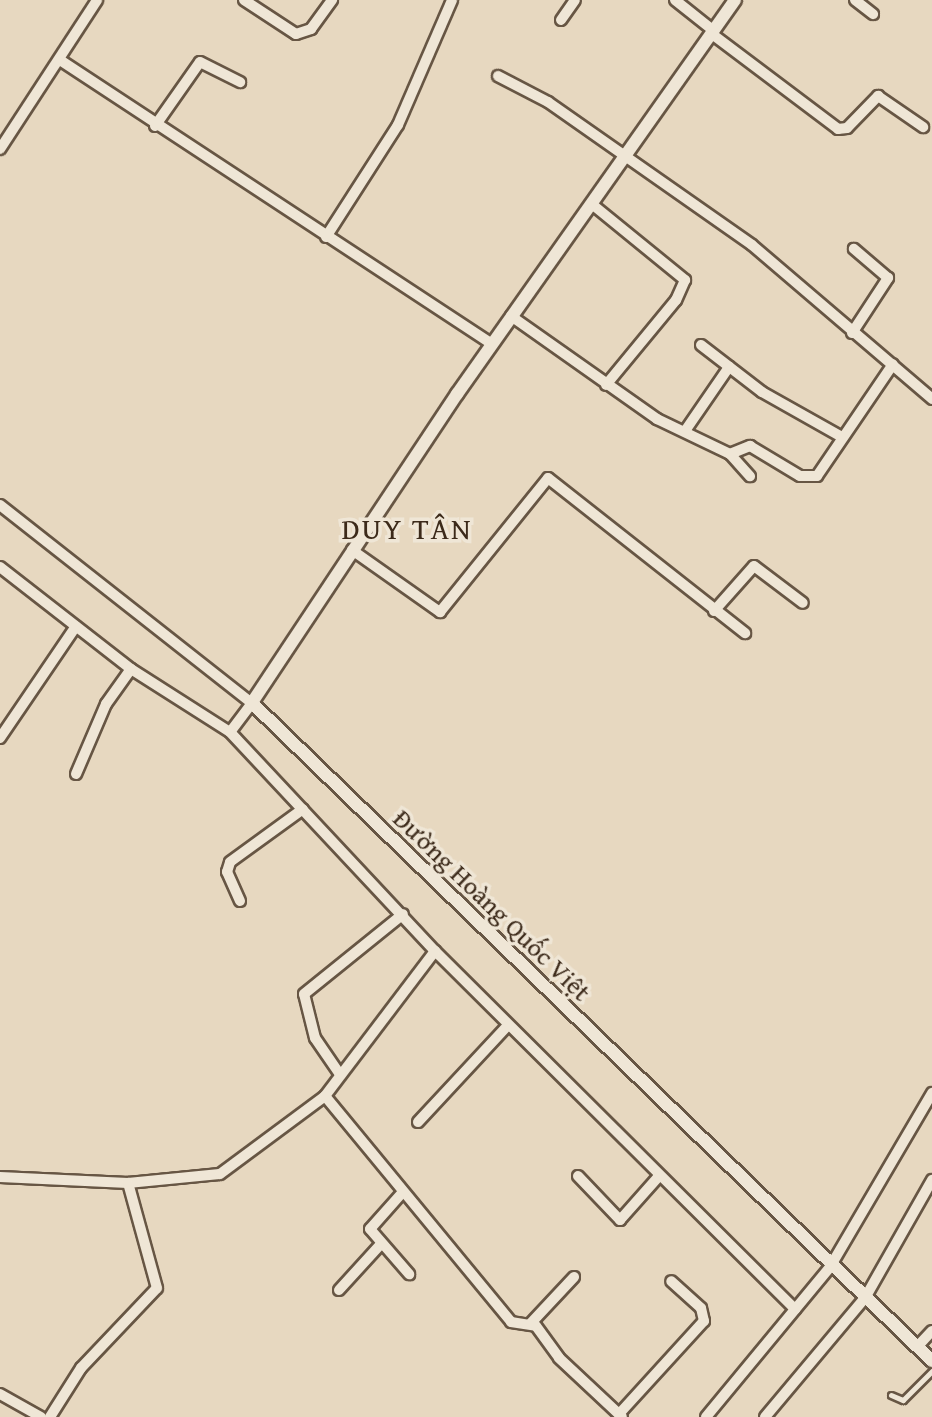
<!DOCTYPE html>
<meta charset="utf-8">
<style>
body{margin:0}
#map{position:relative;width:932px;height:1417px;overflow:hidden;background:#e7d8c0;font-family:"Gentium Book Plus",serif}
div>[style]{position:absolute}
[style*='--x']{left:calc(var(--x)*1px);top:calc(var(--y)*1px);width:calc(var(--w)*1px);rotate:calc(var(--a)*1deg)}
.roads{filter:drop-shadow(2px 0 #675644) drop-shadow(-2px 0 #675644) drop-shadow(0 2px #675644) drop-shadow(0 -2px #675644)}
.service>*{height:5px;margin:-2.5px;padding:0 2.5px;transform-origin:2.5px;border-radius:2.5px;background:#efe6d6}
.minor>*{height:10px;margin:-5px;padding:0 5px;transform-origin:5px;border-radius:5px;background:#efe6d6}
.tertiary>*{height:12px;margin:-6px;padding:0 6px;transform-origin:6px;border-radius:6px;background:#efe6d6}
span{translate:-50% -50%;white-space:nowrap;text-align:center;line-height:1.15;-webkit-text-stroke:7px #efe6d6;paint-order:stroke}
.street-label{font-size:26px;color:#3c2a1a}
.quarter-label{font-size:30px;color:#3c2a1a;letter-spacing:2px}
</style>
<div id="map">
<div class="roads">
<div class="service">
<div style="--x:891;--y:1395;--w:13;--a:23"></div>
<div style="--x:903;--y:1400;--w:41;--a:-45"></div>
</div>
<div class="minor">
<div style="--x:244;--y:0;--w:62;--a:33.2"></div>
<div style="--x:296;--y:34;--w:16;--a:-18"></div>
<div style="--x:311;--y:29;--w:36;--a:-54"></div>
<div style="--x:675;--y:0;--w:50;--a:38.5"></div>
<div style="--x:855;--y:0;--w:23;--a:38"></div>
<div style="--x:561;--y:20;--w:24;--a:-55"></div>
<div style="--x:712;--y:34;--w:158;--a:37"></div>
<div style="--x:838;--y:129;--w:9;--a:-6"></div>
<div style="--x:847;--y:128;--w:45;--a:-45.9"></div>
<div style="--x:878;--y:96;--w:55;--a:34.6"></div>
<div style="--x:60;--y:60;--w:517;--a:33.32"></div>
<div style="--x:498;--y:76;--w:56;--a:27.5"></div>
<div style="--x:548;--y:102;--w:249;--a:35"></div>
<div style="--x:752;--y:245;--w:237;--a:40.5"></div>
<div style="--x:155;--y:126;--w:78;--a:-54.9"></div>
<div style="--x:200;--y:62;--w:45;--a:26.6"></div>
<div style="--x:0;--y:149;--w:178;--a:-56.9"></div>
<div style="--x:593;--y:205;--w:119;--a:39.2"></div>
<div style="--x:685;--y:280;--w:22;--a:114"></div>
<div style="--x:676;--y:300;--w:110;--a:129.5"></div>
<div style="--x:326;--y:237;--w:133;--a:-57.3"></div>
<div style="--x:398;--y:125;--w:136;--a:-66.6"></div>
<div style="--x:511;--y:316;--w:179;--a:35.2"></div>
<div style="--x:657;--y:419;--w:81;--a:25.6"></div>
<div style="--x:730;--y:454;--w:30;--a:48"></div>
<div style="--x:852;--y:333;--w:66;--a:-56.8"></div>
<div style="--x:888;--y:278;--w:45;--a:-139.5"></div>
<div style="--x:701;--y:345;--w:77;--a:37.6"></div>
<div style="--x:762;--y:392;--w:92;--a:29.4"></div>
<div style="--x:685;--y:431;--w:78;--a:-55.5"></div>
<div style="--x:730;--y:454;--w:22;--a:-22"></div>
<div style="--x:750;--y:446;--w:58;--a:31"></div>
<div style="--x:800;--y:476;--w:17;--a:0"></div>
<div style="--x:817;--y:476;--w:135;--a:-55.8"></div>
<div style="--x:0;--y:505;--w:320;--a:38.2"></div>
<div style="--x:252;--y:703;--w:36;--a:127"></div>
<div style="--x:230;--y:732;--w:300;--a:46.9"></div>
<div style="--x:435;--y:951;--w:508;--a:44.84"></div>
<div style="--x:352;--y:550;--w:108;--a:35.2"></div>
<div style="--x:440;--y:612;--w:172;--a:-51.1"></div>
<div style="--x:548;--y:478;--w:251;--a:38.2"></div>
<div style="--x:0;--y:567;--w:166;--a:37.9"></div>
<div style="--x:131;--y:669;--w:117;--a:32.5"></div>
<div style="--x:714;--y:611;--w:60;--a:-48.4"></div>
<div style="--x:754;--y:566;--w:61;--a:37.1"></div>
<div style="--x:0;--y:738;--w:135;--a:-55.8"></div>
<div style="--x:76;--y:774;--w:76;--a:-66.8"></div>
<div style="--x:106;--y:704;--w:43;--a:-54.5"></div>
<div style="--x:240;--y:901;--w:32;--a:-114"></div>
<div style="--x:227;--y:872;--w:10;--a:-73"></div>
<div style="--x:230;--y:862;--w:90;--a:-36"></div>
<div style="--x:339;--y:1073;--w:42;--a:-124.4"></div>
<div style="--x:315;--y:1038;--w:45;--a:-104"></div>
<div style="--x:304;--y:994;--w:127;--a:-38.9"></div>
<div style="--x:325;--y:1096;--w:293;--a:50.5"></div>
<div style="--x:511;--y:1322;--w:25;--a:9"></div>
<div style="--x:536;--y:1326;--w:39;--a:54"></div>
<div style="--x:559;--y:1358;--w:86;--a:43.1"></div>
<div style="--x:418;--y:1122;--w:132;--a:-47.1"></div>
<div style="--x:578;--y:1176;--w:61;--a:46.3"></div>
<div style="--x:620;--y:1220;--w:59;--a:-48.4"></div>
<div style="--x:0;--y:1177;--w:128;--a:2.7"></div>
<div style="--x:128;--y:1183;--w:92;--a:-5.6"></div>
<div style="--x:220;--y:1174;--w:131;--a:-36.6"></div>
<div style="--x:325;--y:1096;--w:182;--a:-52.8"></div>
<div style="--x:402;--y:1193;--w:48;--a:131.6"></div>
<div style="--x:370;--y:1229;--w:60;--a:49.1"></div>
<div style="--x:339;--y:1290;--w:62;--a:-47.6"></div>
<div style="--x:531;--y:1323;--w:63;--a:-46.9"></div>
<div style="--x:917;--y:1347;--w:22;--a:-47"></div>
<div style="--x:0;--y:1394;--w:47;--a:29.3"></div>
<div style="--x:619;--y:1414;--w:126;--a:-47.6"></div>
<div style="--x:704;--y:1321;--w:13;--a:-103"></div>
<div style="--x:701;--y:1308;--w:40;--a:-138"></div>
<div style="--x:50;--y:1417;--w:58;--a:-57.7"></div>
<div style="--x:81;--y:1368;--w:110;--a:-46.5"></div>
<div style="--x:157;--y:1288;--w:109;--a:-105.4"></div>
<div style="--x:706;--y:1417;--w:195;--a:-50.4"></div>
<div style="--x:830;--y:1267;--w:202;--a:-59.6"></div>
<div style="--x:765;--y:1417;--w:155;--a:-50"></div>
<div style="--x:865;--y:1298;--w:136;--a:-60.4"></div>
</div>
<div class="tertiary">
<div style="--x:735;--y:0;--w:482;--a:125.2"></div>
<div style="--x:457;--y:394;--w:371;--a:123.6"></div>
<div style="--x:252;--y:703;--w:946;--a:44.06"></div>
</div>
</div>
<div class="street-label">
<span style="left:492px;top:905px;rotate:44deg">Đường Hoàng Quốc Việt</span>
</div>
<div class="quarter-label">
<span style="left:407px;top:528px">DUY TÂN</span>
</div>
</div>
